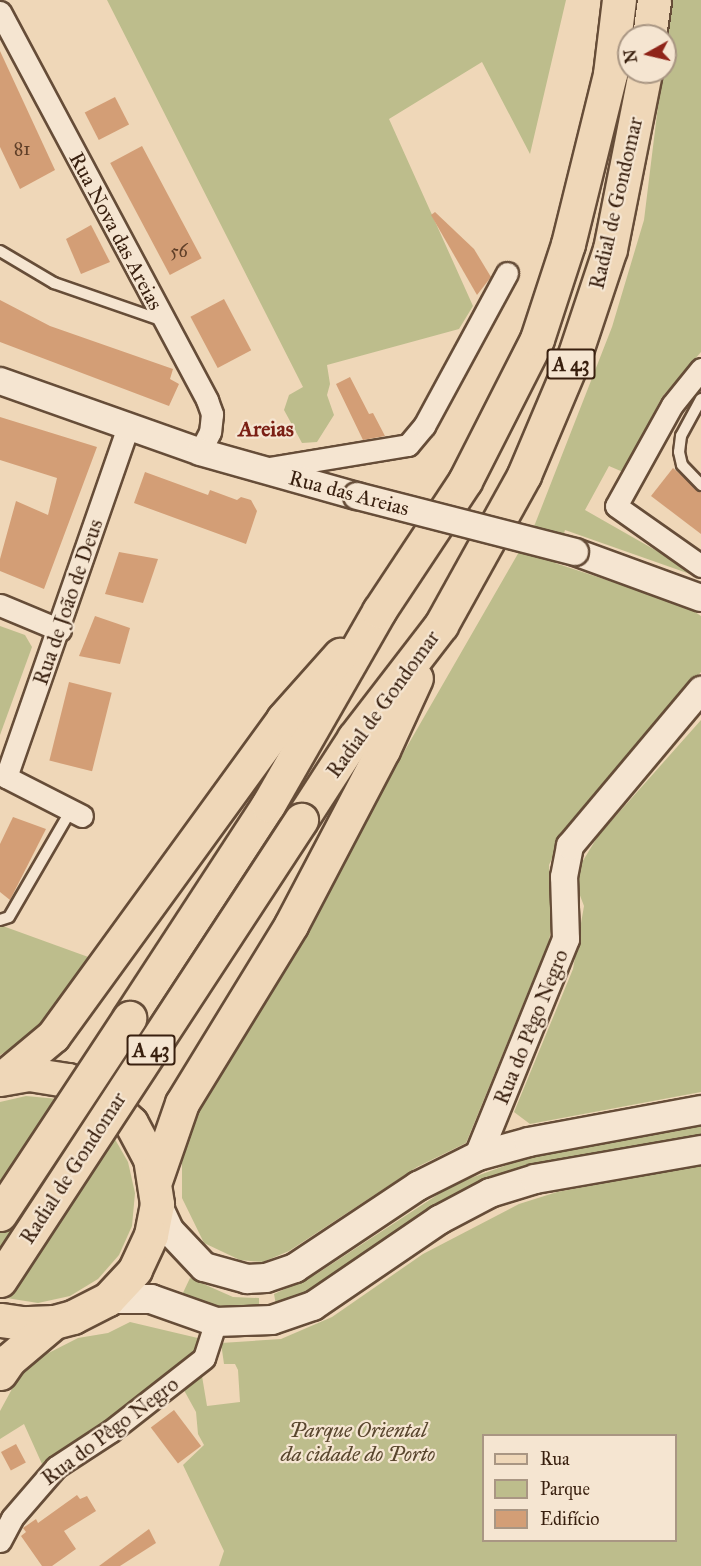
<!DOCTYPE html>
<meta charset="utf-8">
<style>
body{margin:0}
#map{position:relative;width:701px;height:1566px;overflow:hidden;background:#efd7b8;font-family:"IM FELL Great Primer",serif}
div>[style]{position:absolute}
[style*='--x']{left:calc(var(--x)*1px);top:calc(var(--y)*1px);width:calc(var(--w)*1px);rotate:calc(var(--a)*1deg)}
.green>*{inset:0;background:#bdbd8c}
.building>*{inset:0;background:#d39e76;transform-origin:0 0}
.roads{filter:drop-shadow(2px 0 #664d38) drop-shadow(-2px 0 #664d38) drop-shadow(0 2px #664d38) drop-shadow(0 -2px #664d38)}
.service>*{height:10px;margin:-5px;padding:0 5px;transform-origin:5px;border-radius:5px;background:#f5e5d1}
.minor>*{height:21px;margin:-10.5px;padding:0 10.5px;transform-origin:10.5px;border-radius:10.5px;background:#f5e5d1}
.tertiary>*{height:26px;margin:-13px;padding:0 13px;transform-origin:13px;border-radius:13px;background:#f5e5d1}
.secondary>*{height:28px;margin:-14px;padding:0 14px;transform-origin:14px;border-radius:14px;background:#f5e5d1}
.primary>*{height:33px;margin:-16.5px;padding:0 16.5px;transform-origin:16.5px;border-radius:16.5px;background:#efd7b8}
.motorway>*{height:33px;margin:-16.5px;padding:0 16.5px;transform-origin:16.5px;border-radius:16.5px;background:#efd7b8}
.bridges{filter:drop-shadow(2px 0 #664d38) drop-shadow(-2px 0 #664d38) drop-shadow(0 2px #664d38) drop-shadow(0 -2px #664d38)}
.tertiary-bridge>*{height:26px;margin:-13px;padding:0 13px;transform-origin:13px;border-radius:13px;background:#f5e5d1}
.motorway-bridge>*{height:33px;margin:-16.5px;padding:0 16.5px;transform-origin:16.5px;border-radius:16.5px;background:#efd7b8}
span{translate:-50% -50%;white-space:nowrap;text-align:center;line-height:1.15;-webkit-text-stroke:4.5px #f5e5d1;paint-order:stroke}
.number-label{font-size:18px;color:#5f3f28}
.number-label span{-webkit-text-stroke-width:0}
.shield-label span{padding:2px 4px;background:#f5e5d1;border:2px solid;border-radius:4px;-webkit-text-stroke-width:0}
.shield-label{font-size:20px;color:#381f0e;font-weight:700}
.street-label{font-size:21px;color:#381f0e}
.park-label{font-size:21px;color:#59462e;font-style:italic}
.neighbourhood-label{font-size:22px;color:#7a1f14;font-weight:700}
.legend{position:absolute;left:482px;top:1434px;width:195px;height:108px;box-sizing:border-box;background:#f5e5d1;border:2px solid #a99683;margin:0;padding:8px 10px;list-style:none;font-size:18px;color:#381f0e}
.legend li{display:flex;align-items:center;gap:12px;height:30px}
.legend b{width:30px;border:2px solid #a99683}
.north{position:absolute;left:617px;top:24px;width:60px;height:60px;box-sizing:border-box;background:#f5e5d1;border:2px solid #a99683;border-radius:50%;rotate:262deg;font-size:16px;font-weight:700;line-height:24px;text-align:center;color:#381f0e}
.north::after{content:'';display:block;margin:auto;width:21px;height:27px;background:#8f2418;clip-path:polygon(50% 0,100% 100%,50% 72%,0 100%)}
</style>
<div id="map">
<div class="green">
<div style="clip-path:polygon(107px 0,566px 0,530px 154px,482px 62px,389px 119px,473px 306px,459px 329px,327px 365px,330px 384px,327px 395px,334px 415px,317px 442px,302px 443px,284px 410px,289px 395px,303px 387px)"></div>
<div style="clip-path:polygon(671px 0,701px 0,701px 352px,662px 397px,623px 472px,609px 466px,585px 510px,692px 571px,690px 574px,565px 530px,555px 563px,686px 606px,701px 616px,701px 672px,563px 834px,549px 865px,553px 918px,549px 941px,466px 1143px,417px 1167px,289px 1251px,263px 1262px,240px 1260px,204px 1243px,182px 1198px,182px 1159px,194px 1117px,535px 524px,612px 327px,644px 220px)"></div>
<div style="clip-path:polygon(0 626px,25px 635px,32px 647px,0 735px)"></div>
<div style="clip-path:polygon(701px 720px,701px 1092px,530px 1124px,514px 1112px,573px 969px,584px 906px,573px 877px,598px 836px)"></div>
<div style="clip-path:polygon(0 925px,91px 958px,36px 1033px,0 1055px)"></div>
<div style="clip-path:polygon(26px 1096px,58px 1099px,88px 1112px,112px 1134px,128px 1162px,135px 1193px,132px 1226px,119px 1255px,98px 1279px,70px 1296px,38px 1303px,0 1297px,0 1102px)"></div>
<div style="clip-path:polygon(701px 1126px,701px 1137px,457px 1195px,296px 1299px,276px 1305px,274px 1294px,315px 1275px,454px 1184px,532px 1156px)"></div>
<div style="clip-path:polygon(evenodd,701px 1165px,701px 1566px,219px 1566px,224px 1551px,183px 1465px,204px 1445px,198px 1434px,196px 1412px,180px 1383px,201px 1370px,207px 1406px,240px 1402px,238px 1370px,235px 1364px,224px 1364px,221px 1343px,281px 1339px,332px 1317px,423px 1254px,519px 1204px,557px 1192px,701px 1165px,484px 1436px,676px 1436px,676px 1540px,484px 1540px,484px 1436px)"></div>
<div style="clip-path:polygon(190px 1278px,233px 1297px,259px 1298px,259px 1308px,216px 1307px,181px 1297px)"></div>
<div style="clip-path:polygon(130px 1322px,202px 1339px,193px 1358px,112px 1421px,42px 1464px,24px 1424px,0 1439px,0 1411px,25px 1365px,78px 1338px,108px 1333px)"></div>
</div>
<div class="building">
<div style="clip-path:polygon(0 51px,55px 170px,20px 189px,0 147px)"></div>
<div style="left:115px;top:97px;width:31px;height:34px;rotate:63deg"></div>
<div style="left:142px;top:146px;width:127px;height:36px;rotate:62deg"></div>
<div style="clip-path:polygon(435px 212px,474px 249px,491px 277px,477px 295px,431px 215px)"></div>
<div style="clip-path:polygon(91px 225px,110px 262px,81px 274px,66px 239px)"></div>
<div style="left:224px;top:299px;width:58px;height:38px;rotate:62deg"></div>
<div style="clip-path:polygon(0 300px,50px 326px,173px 369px,170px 379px,179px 384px,169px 406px,0 342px)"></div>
<div style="clip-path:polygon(350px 377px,369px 414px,373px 413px,385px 436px,363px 440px,336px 384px)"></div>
<div style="clip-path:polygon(0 417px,97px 447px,44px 589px,0 571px,0 559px,16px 501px,48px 515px,57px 478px,0 460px)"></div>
<div style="clip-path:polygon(673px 468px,701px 492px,701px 534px,651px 496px)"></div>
<div style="clip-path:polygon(145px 472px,208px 495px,210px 490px,237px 500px,241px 497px,251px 500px,257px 511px,246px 544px,134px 503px)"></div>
<div style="clip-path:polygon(119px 552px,158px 559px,143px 603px,105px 594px)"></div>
<div style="clip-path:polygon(95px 616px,130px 628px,120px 664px,79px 656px)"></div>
<div style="left:69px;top:682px;width:44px;height:81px;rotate:14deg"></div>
<div style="clip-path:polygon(13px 817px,46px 829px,10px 900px,0 892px,0 844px)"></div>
<div style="left:174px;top:1410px;width:45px;height:29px;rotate:53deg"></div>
<div style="left:16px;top:1444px;width:21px;height:17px;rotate:62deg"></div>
<div style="clip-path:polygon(77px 1495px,80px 1499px,87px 1496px,96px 1511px,64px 1531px,76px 1549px,52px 1566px,42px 1566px,21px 1536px,26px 1532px,23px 1528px,36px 1519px,38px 1523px)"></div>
<div style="clip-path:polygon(149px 1529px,156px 1543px,120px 1566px,99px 1566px)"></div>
</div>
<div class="roads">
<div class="service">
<div style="--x:0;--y:251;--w:63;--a:30.7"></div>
<div style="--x:54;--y:283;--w:116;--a:19.1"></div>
<div style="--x:701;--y:399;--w:42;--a:118.4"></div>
<div style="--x:681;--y:436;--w:16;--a:97"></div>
<div style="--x:679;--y:452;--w:13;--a:77"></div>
<div style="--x:682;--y:465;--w:28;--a:46"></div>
<div style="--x:0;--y:920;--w:9;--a:-18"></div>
<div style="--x:9;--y:917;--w:124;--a:-59.9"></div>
</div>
<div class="minor">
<div style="--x:0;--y:12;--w:440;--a:61.9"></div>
<div style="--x:207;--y:400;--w:15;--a:70"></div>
<div style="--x:212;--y:414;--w:18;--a:96"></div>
<div style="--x:210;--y:432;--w:22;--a:117"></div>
<div style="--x:701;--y:369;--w:46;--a:128.9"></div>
<div style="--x:672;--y:405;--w:115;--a:119"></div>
<div style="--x:616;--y:506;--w:104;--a:35.2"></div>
<div style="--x:263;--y:469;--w:147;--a:-9.4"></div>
<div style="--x:408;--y:445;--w:25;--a:-50"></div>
<div style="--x:424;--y:426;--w:174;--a:-61.5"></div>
<div style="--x:0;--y:605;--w:65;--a:22.6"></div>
<div style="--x:0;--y:774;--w:92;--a:27.1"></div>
<div style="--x:6;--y:777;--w:372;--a:-70.8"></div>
<div style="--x:0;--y:1541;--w:26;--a:-62"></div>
<div style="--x:12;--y:1518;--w:67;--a:-49.2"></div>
<div style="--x:56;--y:1467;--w:66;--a:-33.2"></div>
<div style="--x:111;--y:1431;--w:118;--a:-38.1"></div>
<div style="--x:204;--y:1358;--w:38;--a:-72"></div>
</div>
<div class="tertiary">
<div style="--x:0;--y:381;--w:212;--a:19.5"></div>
<div style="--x:200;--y:452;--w:163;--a:15.7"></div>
<div style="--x:575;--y:552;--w:134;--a:20.1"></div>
<div style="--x:478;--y:1156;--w:234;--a:-67.9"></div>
<div style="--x:566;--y:939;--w:62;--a:-91.8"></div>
<div style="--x:564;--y:877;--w:32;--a:-79"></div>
<div style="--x:570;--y:846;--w:204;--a:-50"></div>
</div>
<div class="secondary">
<div style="--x:157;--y:1204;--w:29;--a:65"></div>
<div style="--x:169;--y:1230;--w:51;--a:46.6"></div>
<div style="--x:204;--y:1267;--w:45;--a:15.6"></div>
<div style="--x:247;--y:1279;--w:19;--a:-3"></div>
<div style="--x:266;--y:1278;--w:31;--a:-19"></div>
<div style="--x:295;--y:1268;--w:148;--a:-33.7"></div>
<div style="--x:418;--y:1186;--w:67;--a:-26.6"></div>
<div style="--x:478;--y:1156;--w:53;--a:-15.4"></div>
<div style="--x:529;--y:1142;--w:175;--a:-10.5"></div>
<div style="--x:108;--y:1299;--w:43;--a:0"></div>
<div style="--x:151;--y:1299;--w:69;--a:19.5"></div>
<div style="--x:216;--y:1322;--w:56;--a:-2"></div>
<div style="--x:272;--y:1320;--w:43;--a:-18.9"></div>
<div style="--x:313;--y:1306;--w:153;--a:-34.3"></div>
<div style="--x:439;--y:1220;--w:58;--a:-27.9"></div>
<div style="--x:490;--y:1193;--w:47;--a:-17.3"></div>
<div style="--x:535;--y:1179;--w:169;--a:-9.9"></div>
</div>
<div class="primary">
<div style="--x:0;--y:1079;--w:29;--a:-10"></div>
<div style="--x:29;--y:1074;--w:39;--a:9"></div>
<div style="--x:68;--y:1080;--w:39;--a:26"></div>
<div style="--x:103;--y:1097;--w:38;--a:43"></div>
<div style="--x:131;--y:1123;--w:40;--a:62"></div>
<div style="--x:150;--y:1158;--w:47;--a:81.3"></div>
<div style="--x:157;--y:1204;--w:32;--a:101"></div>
<div style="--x:151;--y:1235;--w:38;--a:115"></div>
<div style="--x:135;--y:1270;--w:40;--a:133"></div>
<div style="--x:108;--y:1299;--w:39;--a:153"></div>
<div style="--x:73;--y:1317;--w:20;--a:165"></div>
<div style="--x:54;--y:1322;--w:32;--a:178"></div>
<div style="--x:22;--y:1323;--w:22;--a:-172"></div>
</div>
<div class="motorway">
<div style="--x:649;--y:36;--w:36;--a:-82"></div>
<div style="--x:301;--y:820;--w:98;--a:-57.1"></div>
<div style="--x:354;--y:738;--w:143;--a:-52.4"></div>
<div style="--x:441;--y:625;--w:171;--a:-61"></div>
<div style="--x:524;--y:475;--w:131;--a:-67.1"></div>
<div style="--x:575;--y:354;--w:111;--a:-71.6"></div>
<div style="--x:610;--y:249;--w:180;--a:-78.8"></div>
<div style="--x:129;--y:1018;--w:254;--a:-56.9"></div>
<div style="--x:268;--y:805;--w:224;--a:-60.2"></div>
<div style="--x:379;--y:611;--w:156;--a:-56.5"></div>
<div style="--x:465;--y:481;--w:159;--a:-63.1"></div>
<div style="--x:537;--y:339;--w:100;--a:-71.9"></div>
<div style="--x:568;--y:244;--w:175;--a:-76.1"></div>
<div style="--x:610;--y:74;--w:75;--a:-83.1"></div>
<div style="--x:4;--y:1077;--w:64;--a:-39.9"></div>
<div style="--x:53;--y:1036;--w:392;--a:-54"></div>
<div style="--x:283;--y:719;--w:86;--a:-48.3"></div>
<div style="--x:156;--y:1178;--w:79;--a:-70.9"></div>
<div style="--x:182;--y:1103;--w:209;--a:-58.5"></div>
<div style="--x:291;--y:925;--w:198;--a:-62.3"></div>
<div style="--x:383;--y:750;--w:79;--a:-65.4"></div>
<div style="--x:0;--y:1373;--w:16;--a:-55"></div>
<div style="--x:9;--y:1360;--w:59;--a:-40.2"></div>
</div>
</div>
<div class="bridges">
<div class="tertiary-bridge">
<div style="--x:357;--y:496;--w:225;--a:14.4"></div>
</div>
<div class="motorway-bridge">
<div style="--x:0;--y:1214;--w:235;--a:-56.6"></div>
<div style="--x:0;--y:1280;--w:550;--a:-56.8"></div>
</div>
</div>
<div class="number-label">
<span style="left:22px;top:149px">81</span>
<span style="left:179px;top:251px">56</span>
</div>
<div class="shield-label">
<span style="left:571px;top:364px">A 43</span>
<span style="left:151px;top:1050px">A 43</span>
</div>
<div class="street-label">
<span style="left:616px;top:203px;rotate:-77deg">Radial de Gondomar</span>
<span style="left:116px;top:231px;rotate:62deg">Rua Nova das Areias</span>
<span style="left:349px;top:493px;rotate:15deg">Rua das Areias</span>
<span style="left:68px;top:602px;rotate:-71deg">Rua de João de Deus</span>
<span style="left:383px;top:704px;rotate:-54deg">Radial de Gondomar</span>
<span style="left:531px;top:1027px;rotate:-68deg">Rua do Pêgo Negro</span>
<span style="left:73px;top:1168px;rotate:-57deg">Radial de Gondomar</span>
<span style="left:110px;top:1431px;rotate:-37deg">Rua do Pêgo Negro</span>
</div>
<div class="park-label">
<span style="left:358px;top:1442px">Parque Oriental<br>da cidade do Porto</span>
</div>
<div class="neighbourhood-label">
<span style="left:266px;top:429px">Areias</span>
</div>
<ul class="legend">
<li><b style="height:8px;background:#efd7b8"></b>Rua</li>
<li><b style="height:16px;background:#bdbd8c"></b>Parque</li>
<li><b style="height:16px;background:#d39e76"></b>Edifício</li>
</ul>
<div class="north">N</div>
</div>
